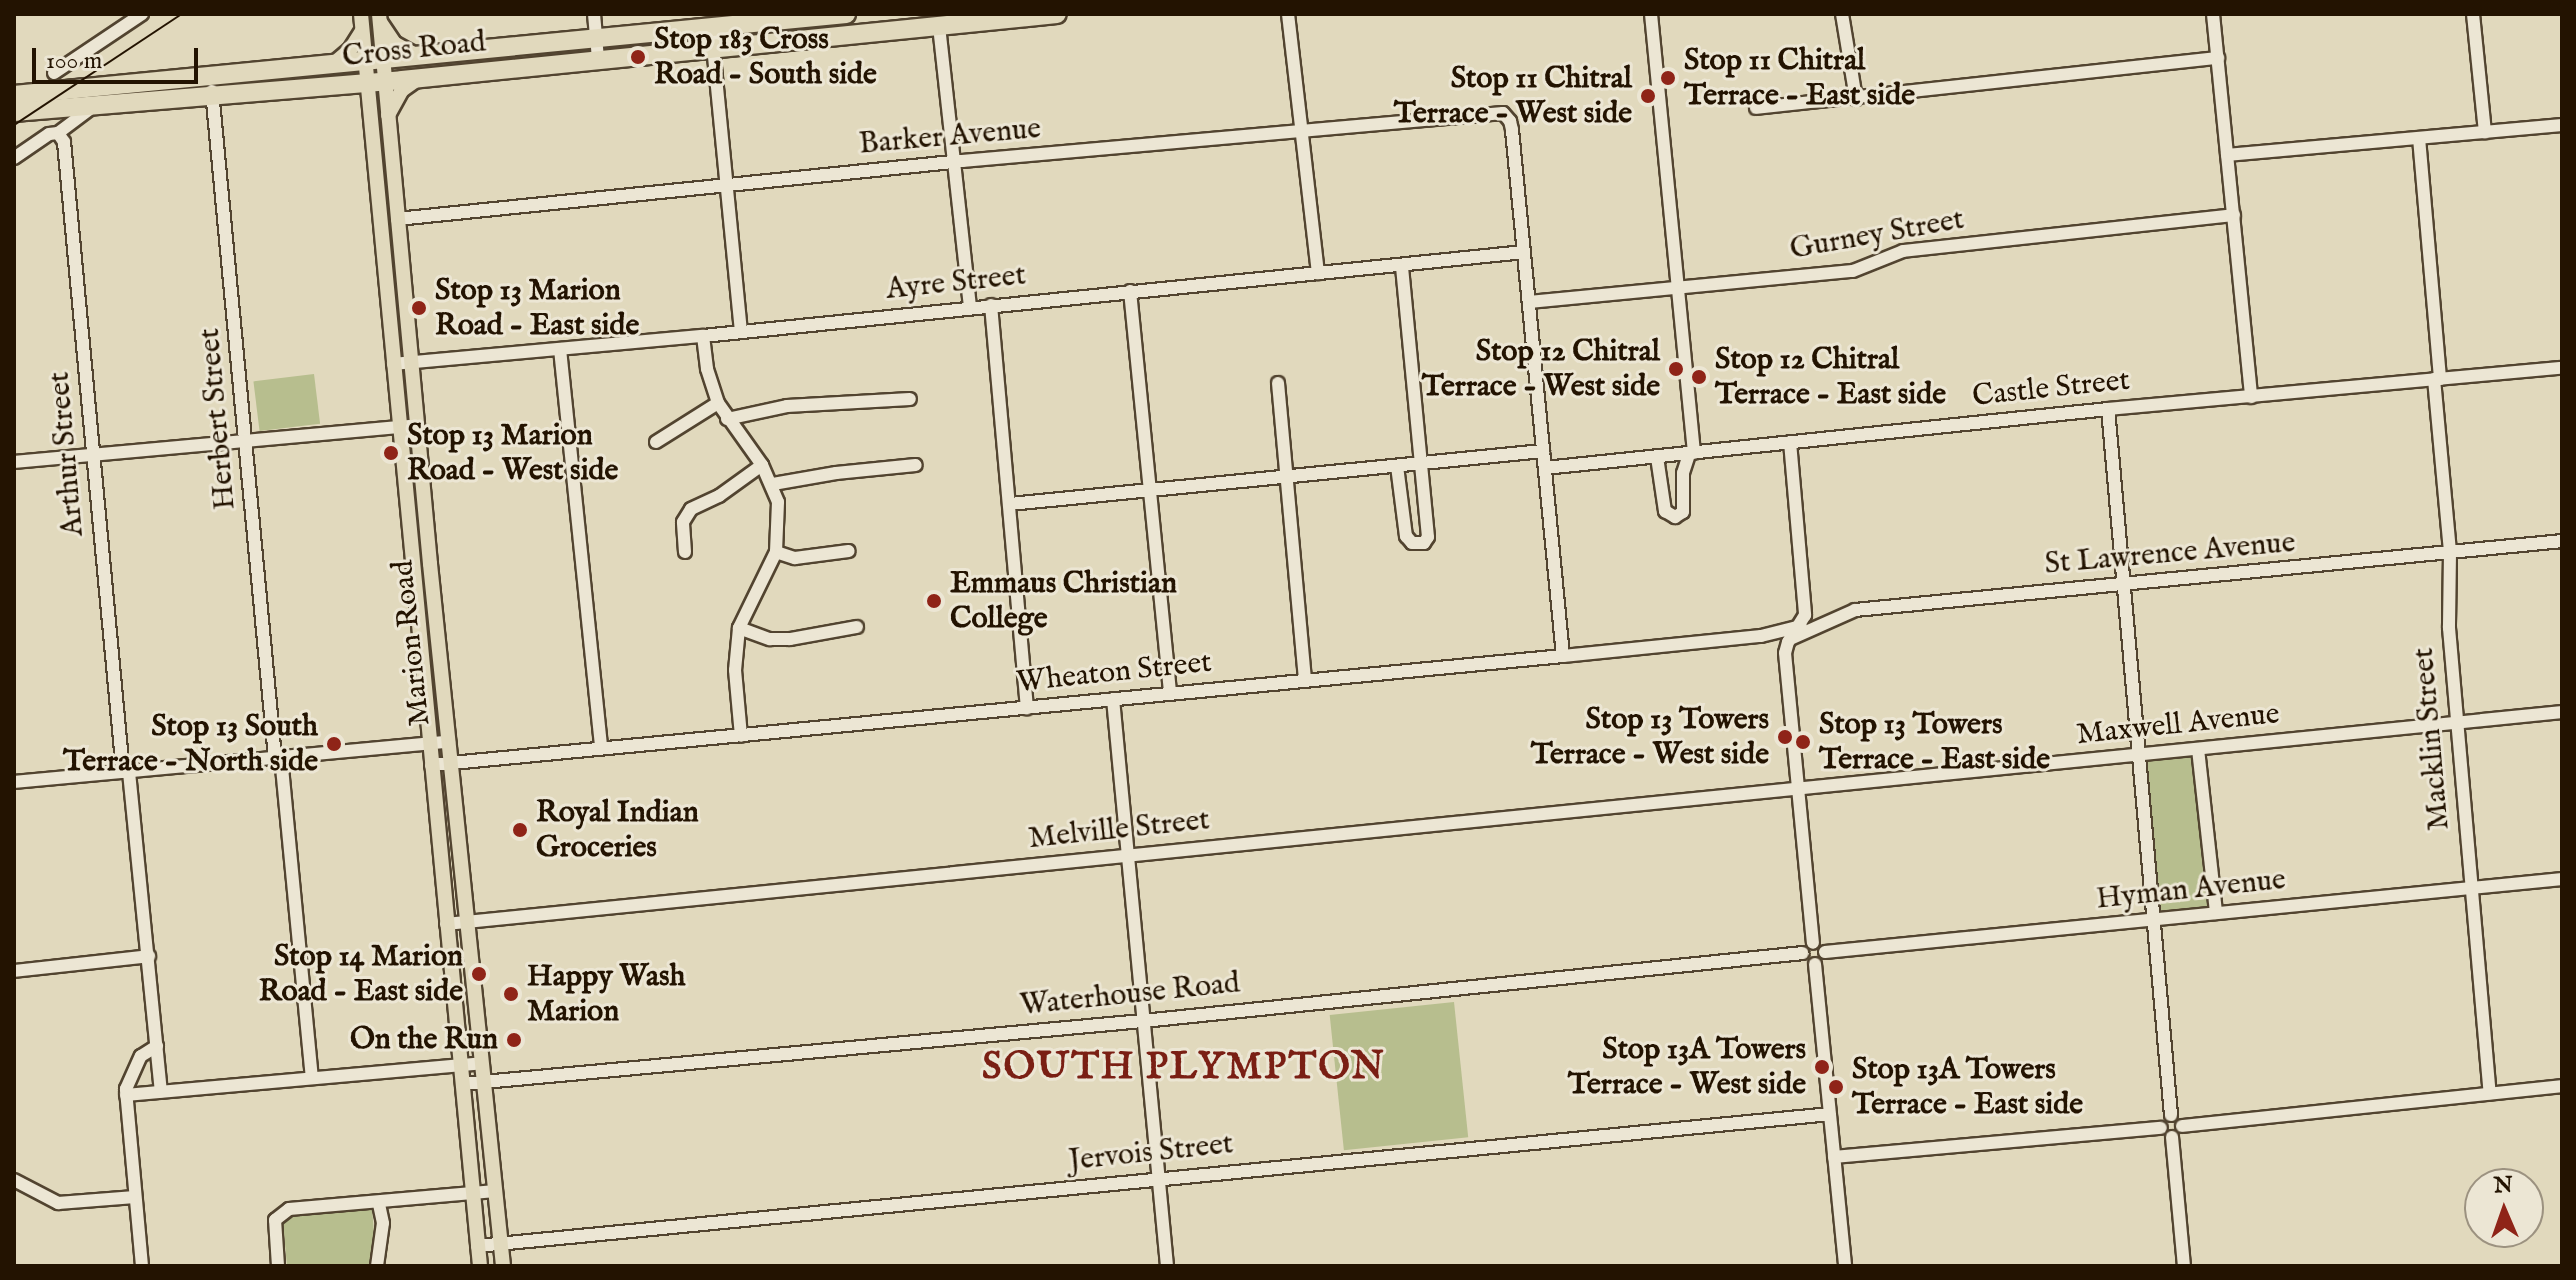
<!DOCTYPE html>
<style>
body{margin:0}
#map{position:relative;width:2576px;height:1280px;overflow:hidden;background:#e1d9bd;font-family:"IM FELL English",serif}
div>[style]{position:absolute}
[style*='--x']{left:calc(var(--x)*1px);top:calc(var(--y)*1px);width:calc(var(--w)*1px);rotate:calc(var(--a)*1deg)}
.green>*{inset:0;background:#b7be8e;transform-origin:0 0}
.roads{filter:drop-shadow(2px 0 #524430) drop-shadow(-2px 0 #524430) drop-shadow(0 2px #524430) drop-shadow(0 -2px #524430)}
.minor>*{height:12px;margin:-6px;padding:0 6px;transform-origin:6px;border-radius:6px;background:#ece6d4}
.major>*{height:14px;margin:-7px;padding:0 7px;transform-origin:7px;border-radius:7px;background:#e1d9bd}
.highway>*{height:18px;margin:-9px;padding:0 9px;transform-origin:9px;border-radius:9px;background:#e1d9bd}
.tram>*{height:2px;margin:-1px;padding:0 1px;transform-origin:1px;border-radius:1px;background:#231301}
.dots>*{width:22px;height:22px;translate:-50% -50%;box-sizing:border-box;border:4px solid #ece6d4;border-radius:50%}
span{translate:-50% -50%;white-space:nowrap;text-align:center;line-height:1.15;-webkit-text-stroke:6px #ece6d4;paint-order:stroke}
.poi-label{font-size:30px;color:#231301;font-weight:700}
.left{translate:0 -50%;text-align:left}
.right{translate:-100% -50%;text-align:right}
.street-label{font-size:30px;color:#231301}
.district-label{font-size:38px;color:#7a1f14;font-weight:700;letter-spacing:2px}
.frame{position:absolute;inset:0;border:16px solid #231301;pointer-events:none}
.north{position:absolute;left:2464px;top:1168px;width:80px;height:80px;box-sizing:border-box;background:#ece6d4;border:2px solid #9c9280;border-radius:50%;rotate:358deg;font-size:22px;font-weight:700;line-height:32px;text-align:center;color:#231301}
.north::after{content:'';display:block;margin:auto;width:28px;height:36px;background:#8f2418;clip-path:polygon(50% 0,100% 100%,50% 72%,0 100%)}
.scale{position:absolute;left:32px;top:48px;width:166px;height:36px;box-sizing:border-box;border:4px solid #231301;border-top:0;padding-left:10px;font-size:24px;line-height:28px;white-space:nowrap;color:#231301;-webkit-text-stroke:6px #ece6d4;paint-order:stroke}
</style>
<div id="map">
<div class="green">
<div style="left:314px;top:374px;width:50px;height:61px;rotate:83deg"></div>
<div style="left:2197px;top:750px;width:166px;height:56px;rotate:84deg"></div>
<div style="left:1454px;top:1002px;width:136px;height:125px;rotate:84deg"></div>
<div style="clip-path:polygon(372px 1207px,375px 1247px,369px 1266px,287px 1266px,283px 1223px,290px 1215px)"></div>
</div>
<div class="roads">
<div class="minor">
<div style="--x:594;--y:14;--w:45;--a:84.9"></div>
<div style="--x:1288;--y:14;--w:261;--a:83.4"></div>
<div style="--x:1651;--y:14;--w:441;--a:84.4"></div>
<div style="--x:1842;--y:14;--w:86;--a:80.6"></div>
<div style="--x:2213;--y:14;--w:385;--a:84.3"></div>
<div style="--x:2473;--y:14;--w:119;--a:84.2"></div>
<div style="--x:711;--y:26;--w:307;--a:84.4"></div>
<div style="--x:939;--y:26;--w:283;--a:83.7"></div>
<div style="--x:54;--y:73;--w:106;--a:-33.8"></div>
<div style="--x:212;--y:91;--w:669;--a:84.6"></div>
<div style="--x:1756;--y:108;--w:465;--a:-6.2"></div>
<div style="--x:58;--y:133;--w:11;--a:56"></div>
<div style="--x:64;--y:142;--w:633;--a:84.65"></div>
<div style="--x:2419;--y:138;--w:242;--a:85"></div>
<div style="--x:2227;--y:155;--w:336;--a:-5.1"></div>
<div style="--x:14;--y:158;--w:42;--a:-34.4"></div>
<div style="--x:49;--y:134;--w:9;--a:-6"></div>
<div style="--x:58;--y:133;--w:45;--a:-36.9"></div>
<div style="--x:397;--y:219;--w:568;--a:-5.86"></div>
<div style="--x:962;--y:161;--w:543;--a:-5.07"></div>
<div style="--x:1503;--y:113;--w:11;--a:49"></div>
<div style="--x:1510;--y:121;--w:9;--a:77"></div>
<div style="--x:1512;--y:130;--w:528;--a:84.46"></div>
<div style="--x:1130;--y:291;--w:403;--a:84.3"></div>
<div style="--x:1529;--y:302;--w:325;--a:-5.5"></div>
<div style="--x:1853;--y:271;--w:54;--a:-21.8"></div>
<div style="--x:1903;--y:251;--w:333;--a:-6.2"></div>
<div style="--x:991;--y:305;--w:405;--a:84.9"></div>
<div style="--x:703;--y:336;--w:33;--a:83"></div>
<div style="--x:707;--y:369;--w:36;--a:72"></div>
<div style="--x:718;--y:403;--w:76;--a:54.6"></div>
<div style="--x:762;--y:465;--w:40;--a:66.6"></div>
<div style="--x:778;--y:502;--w:50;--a:92.3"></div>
<div style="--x:776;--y:552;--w:85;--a:116"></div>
<div style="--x:739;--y:628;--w:42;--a:95.4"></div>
<div style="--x:735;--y:670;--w:66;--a:84.8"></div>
<div style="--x:560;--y:349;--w:401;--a:84.1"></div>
<div style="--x:393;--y:364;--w:311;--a:-5.2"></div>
<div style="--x:703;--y:336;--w:825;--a:-5.84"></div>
<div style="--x:2434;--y:379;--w:175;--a:84.7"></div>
<div style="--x:2450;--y:553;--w:75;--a:90.8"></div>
<div style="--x:2449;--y:628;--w:467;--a:85"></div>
<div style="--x:1278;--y:383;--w:298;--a:84.8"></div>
<div style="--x:2108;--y:409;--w:709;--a:84.9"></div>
<div style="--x:727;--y:419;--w:61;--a:-12.2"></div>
<div style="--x:787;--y:406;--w:123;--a:-3.3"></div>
<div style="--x:656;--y:442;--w:73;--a:-32.2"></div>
<div style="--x:1790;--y:442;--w:174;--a:85"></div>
<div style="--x:1805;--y:615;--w:32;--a:122"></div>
<div style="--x:1788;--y:642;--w:11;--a:105"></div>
<div style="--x:1785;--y:653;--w:291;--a:84.5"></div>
<div style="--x:1657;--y:457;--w:55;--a:81.6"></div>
<div style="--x:1665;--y:511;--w:12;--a:31"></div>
<div style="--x:1675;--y:517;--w:9;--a:-32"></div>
<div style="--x:1683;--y:512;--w:39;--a:-90"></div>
<div style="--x:1683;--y:473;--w:20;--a:-72"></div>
<div style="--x:14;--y:462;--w:405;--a:-5.2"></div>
<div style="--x:1397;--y:466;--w:71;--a:82.7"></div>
<div style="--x:1406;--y:536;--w:9;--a:49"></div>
<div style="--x:1412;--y:543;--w:12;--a:0"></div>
<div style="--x:1424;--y:543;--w:7;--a:-56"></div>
<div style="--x:1428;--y:537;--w:273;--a:-95.5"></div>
<div style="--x:1545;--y:468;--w:566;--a:-5.98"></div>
<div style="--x:2108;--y:409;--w:456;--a:-5.2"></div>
<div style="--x:773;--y:484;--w:64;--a:-9.9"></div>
<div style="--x:836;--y:473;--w:80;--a:-5.7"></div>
<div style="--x:1010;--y:504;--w:536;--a:-5.68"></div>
<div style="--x:685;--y:552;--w:30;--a:-94"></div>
<div style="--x:683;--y:522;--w:15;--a:-58"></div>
<div style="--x:691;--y:509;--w:31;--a:-25"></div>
<div style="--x:719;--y:496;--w:53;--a:-35.8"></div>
<div style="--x:776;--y:552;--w:20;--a:18"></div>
<div style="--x:795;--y:558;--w:54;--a:-7.4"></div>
<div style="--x:739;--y:628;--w:33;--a:20"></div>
<div style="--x:770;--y:639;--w:20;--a:0"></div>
<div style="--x:790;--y:639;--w:68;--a:-10.2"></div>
<div style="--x:1790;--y:639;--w:71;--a:-24"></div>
<div style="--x:1855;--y:610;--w:710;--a:-5.57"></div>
<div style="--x:1113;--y:699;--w:570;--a:84.56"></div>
<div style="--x:2198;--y:749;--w:165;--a:83.7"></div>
<div style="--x:281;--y:757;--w:321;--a:84.5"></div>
<div style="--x:431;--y:765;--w:1137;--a:-5.5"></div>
<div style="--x:1563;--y:656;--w:199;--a:-5.8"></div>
<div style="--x:1761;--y:636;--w:41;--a:-14"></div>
<div style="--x:129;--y:772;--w:321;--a:84.3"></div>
<div style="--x:14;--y:782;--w:437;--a:-5.3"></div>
<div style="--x:446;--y:924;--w:2127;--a:-5.72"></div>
<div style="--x:1825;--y:952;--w:741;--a:-5.66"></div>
<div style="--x:1815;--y:964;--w:303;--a:84.3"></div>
<div style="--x:14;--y:971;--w:136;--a:-6.3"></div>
<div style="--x:462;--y:1084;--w:684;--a:-5.29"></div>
<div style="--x:1143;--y:1021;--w:663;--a:-5.88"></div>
<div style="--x:126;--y:1095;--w:357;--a:-5.1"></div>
<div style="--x:2182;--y:1126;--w:382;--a:-6"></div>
<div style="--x:2172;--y:1137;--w:130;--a:84.7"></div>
<div style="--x:1834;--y:1157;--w:328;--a:-5.1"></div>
<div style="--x:14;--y:1180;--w:50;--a:27.6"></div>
<div style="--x:58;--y:1203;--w:77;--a:-4.5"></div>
<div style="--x:477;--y:1246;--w:1359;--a:-5.57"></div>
<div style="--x:142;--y:1266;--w:178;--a:-95.2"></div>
<div style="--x:126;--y:1089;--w:36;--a:-66"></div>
<div style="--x:141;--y:1056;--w:19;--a:-32"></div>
<div style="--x:278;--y:1266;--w:46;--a:-93.7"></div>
<div style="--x:275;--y:1220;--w:18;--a:-38"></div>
<div style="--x:289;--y:1209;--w:207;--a:-5"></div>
<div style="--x:377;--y:1266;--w:43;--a:-82.1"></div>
<div style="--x:383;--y:1223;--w:19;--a:-102"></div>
</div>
<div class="major">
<div style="--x:361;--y:14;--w:1258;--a:84.57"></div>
<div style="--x:379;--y:14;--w:552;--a:84.7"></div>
<div style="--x:430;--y:564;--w:706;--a:84.06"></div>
<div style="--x:380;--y:22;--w:25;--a:56"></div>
<div style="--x:394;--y:43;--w:26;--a:29"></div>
<div style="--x:332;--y:65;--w:23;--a:-40"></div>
<div style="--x:350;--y:50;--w:22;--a:-58"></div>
<div style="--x:388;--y:115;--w:29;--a:-61"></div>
<div style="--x:402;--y:90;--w:19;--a:-35"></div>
</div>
<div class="highway">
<div style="--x:14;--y:95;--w:836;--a:-5.56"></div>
<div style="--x:14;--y:112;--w:389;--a:-4.7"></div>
<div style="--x:402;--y:80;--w:658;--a:-5.75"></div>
</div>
</div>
<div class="tram">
<div style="--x:14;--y:125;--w:201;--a:-33.5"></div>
</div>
<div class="dots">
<div style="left:638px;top:57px;background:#8f2418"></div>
<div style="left:1668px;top:78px;background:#8f2418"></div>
<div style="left:1648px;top:96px;background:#8f2418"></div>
<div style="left:419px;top:308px;background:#8f2418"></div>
<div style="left:1676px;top:369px;background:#8f2418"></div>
<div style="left:1699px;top:377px;background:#8f2418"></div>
<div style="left:391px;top:453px;background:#8f2418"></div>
<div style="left:934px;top:601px;background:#8f2418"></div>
<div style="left:1785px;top:737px;background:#8f2418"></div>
<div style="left:1803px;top:742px;background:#8f2418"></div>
<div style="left:334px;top:744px;background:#8f2418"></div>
<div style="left:520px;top:830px;background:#8f2418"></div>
<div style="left:479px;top:974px;background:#8f2418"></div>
<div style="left:511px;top:994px;background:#8f2418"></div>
<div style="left:514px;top:1040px;background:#8f2418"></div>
<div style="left:1822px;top:1067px;background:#8f2418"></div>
<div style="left:1836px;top:1087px;background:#8f2418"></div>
</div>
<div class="poi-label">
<span class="left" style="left:654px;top:57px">Stop 183 Cross<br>Road - South side</span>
<span class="left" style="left:1684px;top:78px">Stop 11 Chitral<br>Terrace - East side</span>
<span class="right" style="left:1632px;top:96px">Stop 11 Chitral<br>Terrace - West side</span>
<span class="left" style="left:435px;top:308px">Stop 13 Marion<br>Road - East side</span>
<span class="right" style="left:1660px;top:369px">Stop 12 Chitral<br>Terrace - West side</span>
<span class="left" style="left:1715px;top:377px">Stop 12 Chitral<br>Terrace - East side</span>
<span class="left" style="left:407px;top:453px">Stop 13 Marion<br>Road - West side</span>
<span class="left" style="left:950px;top:601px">Emmaus Christian<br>College</span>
<span class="right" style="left:1769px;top:737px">Stop 13 Towers<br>Terrace - West side</span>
<span class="left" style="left:1819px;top:742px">Stop 13 Towers<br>Terrace - East side</span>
<span class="right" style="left:318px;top:744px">Stop 13 South<br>Terrace - North side</span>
<span class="left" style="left:536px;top:830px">Royal Indian<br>Groceries</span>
<span class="right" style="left:463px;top:974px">Stop 14 Marion<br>Road - East side</span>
<span class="left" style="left:527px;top:994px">Happy Wash<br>Marion</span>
<span class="right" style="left:498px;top:1040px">On the Run</span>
<span class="right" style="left:1806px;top:1067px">Stop 13A Towers<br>Terrace - West side</span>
<span class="left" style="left:1852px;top:1087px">Stop 13A Towers<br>Terrace - East side</span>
</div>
<div class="street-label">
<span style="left:414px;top:50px;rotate:-6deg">Cross Road</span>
<span style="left:950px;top:137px;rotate:-5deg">Barker Avenue</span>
<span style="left:1877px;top:235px;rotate:-10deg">Gurney Street</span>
<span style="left:956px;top:283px;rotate:-6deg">Ayre Street</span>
<span style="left:2051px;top:389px;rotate:-6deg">Castle Street</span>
<span style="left:218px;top:419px;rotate:-95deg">Herbert Street</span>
<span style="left:67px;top:454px;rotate:-95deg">Arthur Street</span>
<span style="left:2170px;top:554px;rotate:-5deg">St Lawrence Avenue</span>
<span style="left:412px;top:643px;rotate:-96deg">Marion Road</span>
<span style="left:1114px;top:673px;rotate:-6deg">Wheaton Street</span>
<span style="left:2178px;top:725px;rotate:-6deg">Maxwell Avenue</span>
<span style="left:2432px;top:739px;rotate:-95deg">Macklin Street</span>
<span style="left:1119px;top:830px;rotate:-6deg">Melville Street</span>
<span style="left:2191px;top:890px;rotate:-6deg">Hyman Avenue</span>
<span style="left:1130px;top:995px;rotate:-6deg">Waterhouse Road</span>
<span style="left:1151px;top:1153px;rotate:-6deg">Jervois Street</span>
</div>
<div class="district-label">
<span style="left:1184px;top:1069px">SOUTH PLYMPTON</span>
</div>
<div class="frame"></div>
<div class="north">N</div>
<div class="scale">100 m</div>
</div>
